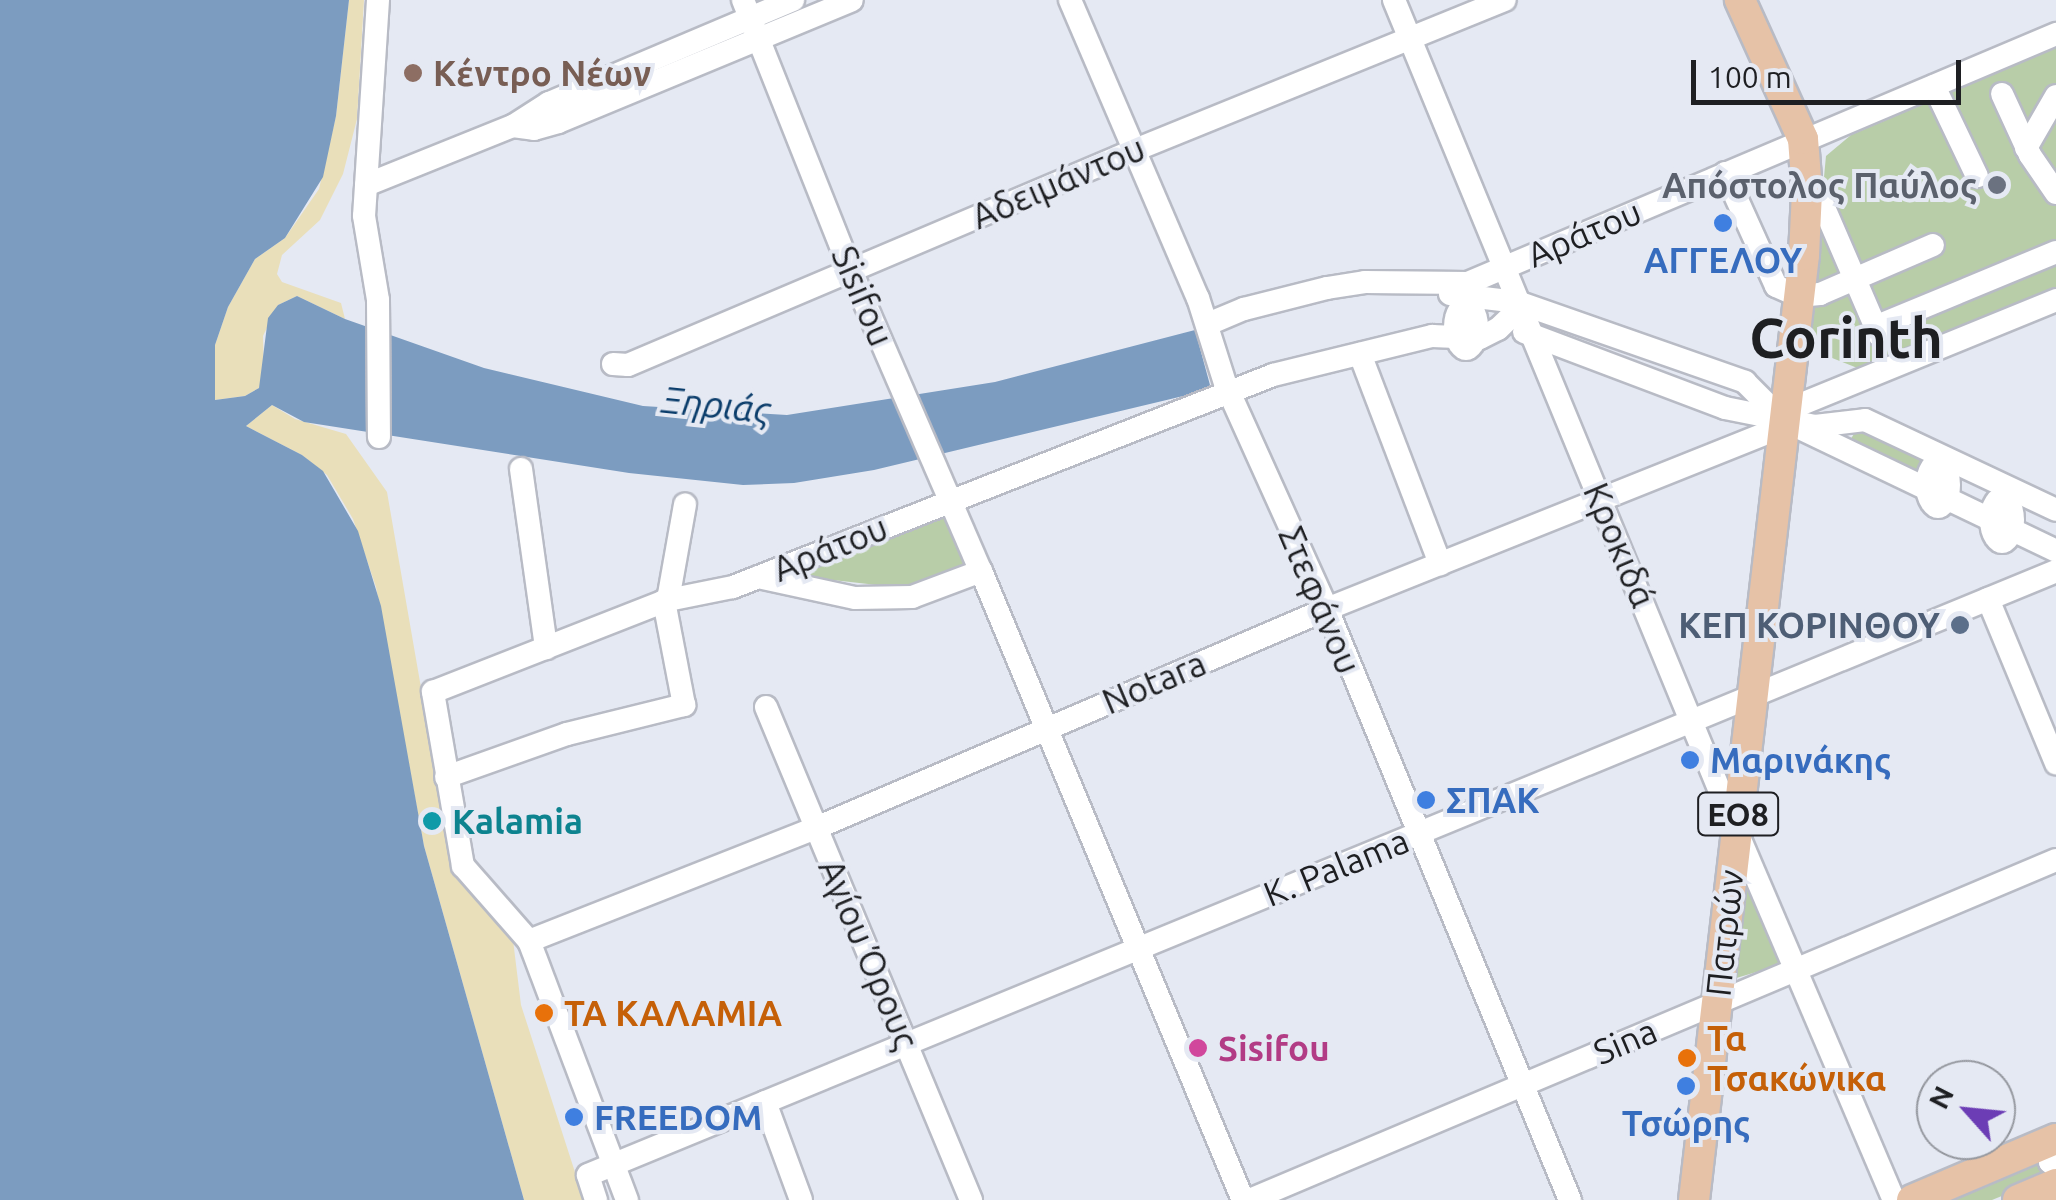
<!DOCTYPE html>
<meta charset="utf-8">
<style>
body{margin:0}
#map{position:relative;width:2056px;height:1200px;overflow:hidden;background:#e5e9f3;font-family:Ubuntu,sans-serif}
div>[style]{position:absolute}
[style*='--x']{left:calc(var(--x)*1px);top:calc(var(--y)*1px);width:calc(var(--w)*1px);rotate:calc(var(--a)*1deg)}
.green>*{inset:0;background:#b8cda8}
.sand>*{inset:0;background:#e9dfba}
.water>*{inset:0;background:#7c9cc0}
.roads{filter:drop-shadow(2px 0 #b8bbc5) drop-shadow(-2px 0 #b8bbc5) drop-shadow(0 2px #b8bbc5) drop-shadow(0 -2px #b8bbc5)}
.minor>*{height:22px;margin:-11px;padding:0 11px;transform-origin:11px;border-radius:11px;background:#fff}
.minor>.ring{margin:-11px;padding:0;box-sizing:content-box;background:none;border:22px solid #fff;border-radius:50%}
.major>*{height:30px;margin:-15px;padding:0 15px;transform-origin:15px;border-radius:15px;background:#e6c2a7}
.dots>*{width:28px;height:28px;translate:-50% -50%;box-sizing:border-box;border:5px solid #e5e9f3;border-radius:50%}
span{translate:-50% -50%;white-space:nowrap;text-align:center;line-height:1.15;-webkit-text-stroke:8px #e5e9f3;paint-order:stroke}
.shield-label span{padding:2px 8px;background:#e5e9f3;border:2px solid;border-radius:8px;-webkit-text-stroke-width:0}
.shield-label{font-size:32px;color:#1e1f22;font-weight:700}
.education-label{font-size:35px;color:#785e54;font-weight:700}
.left{translate:0 -50%;text-align:left}
.street-label{font-size:35px;color:#1e1f22}
.worship-label{font-size:35px;color:#5b616d;font-weight:700}
.right{translate:-100% -50%;text-align:right}
.shop-label{font-size:35px;color:#366cbe;font-weight:700}
.service-label{font-size:35px;color:#4e5e75;font-weight:700}
.culture-label{font-size:35px;color:#0d838f;font-weight:700}
.food-label{font-size:35px;color:#c56008;font-weight:700}
.hotel-label{font-size:35px;color:#b23c85;font-weight:700}
.water-label{font-size:38px;color:#0b3d6b;font-style:italic}
.town-label{font-size:55px;color:#1e1f22;font-weight:700}
.north{position:absolute;left:1916px;top:1060px;width:100px;height:100px;box-sizing:border-box;background:#e5e9f3;border:2px solid #95989f;border-radius:50%;rotate:297deg;font-size:28px;font-weight:700;line-height:40px;text-align:center;color:#1e1f22}
.north::after{content:'';display:block;margin:auto;width:35px;height:45px;background:#6c3db5;clip-path:polygon(50% 0,100% 100%,50% 72%,0 100%)}
.scale{position:absolute;left:1691px;top:60px;width:270px;height:45px;box-sizing:border-box;border:5px solid #1e1f22;border-top:0;padding-left:12px;font-size:30px;line-height:35px;white-space:nowrap;color:#1e1f22;-webkit-text-stroke:8px #e5e9f3;paint-order:stroke}
</style>
<div id="map">
<div class="green">
<div style="clip-path:polygon(2056px 48px,2056px 292px,1865px 371px,1822px 354px,1812px 343px,1810px 326px,1826px 156px,1851px 135px)"></div>
<div style="clip-path:polygon(1858px 428px,1926px 461px,1923px 477px,1850px 440px)"></div>
<div style="clip-path:polygon(953px 512px,968px 571px,912px 589px,789px 575px)"></div>
<div style="clip-path:polygon(1747px 882px,1783px 964px,1733px 979px)"></div>
<div style="clip-path:polygon(2047px 1152px,2055px 1174px,1992px 1200px,1929px 1200px)"></div>
</div>
<div class="sand">
<div style="clip-path:polygon(349px 0,364px 0,357px 119px,343px 174px,320px 220px,282px 255px,277px 274px,282px 282px,341px 303px,345px 319px,297px 296px,278px 305px,263px 336px,264px 377px,259px 388px,245px 396px,215px 400px,215px 345px,228px 307px,255px 259px,285px 238px,319px 189px,336px 116px)"></div>
<div style="clip-path:polygon(272px 405px,295px 419px,346px 434px,387px 492px,448px 843px,513px 940px,521px 1005px,584px 1200px,524px 1200px,424px 846px,376px 587px,353px 519px,327px 475px,302px 455px,246px 426px)"></div>
</div>
<div class="water">
<div style="clip-path:polygon(0 0,349px 0,336px 116px,323px 177px,285px 238px,255px 259px,228px 307px,215px 345px,215px 400px,245px 396px,259px 388px,268px 318px,278px 305px,297px 296px,345px 319px,484px 368px,643px 406px,787px 415px,995px 382px,1195px 330px,1210px 385px,1200px 392px,874px 470px,794px 483px,743px 485px,629px 473px,304px 422px,272px 405px,246px 426px,302px 455px,323px 471px,358px 531px,381px 606px,424px 846px,524px 1200px,0 1200px)"></div>
</div>
<div class="roads">
<div class="minor">
<div style="--x:378;--y:0;--w:216;--a:93.7"></div>
<div style="--x:364;--y:216;--w:85;--a:80.5"></div>
<div style="--x:378;--y:300;--w:137;--a:89.6"></div>
<div style="--x:743;--y:0;--w:289;--a:68.3"></div>
<div style="--x:850;--y:269;--w:329;--a:66.6"></div>
<div style="--x:981;--y:571;--w:681;--a:67.39"></div>
<div style="--x:1070;--y:0;--w:324;--a:66.8"></div>
<div style="--x:1198;--y:298;--w:89;--a:72.4"></div>
<div style="--x:1225;--y:383;--w:248;--a:65.7"></div>
<div style="--x:1327;--y:609;--w:639;--a:67.65"></div>
<div style="--x:1394;--y:0;--w:898;--a:67.61"></div>
<div style="--x:1736;--y:830;--w:402;--a:66.9"></div>
<div style="--x:1934;--y:86;--w:100;--a:64.5"></div>
<div style="--x:2002;--y:94;--w:67;--a:65.3"></div>
<div style="--x:2030;--y:155;--w:46;--a:55.6"></div>
<div style="--x:513;--y:126;--w:21;--a:8"></div>
<div style="--x:534;--y:129;--w:25;--a:-16"></div>
<div style="--x:558;--y:122;--w:318;--a:-22.5"></div>
<div style="--x:2026;--y:148;--w:60;--a:-60"></div>
<div style="--x:1725;--y:173;--w:124;--a:65.7"></div>
<div style="--x:1776;--y:286;--w:24;--a:24"></div>
<div style="--x:1798;--y:296;--w:22;--a:-5"></div>
<div style="--x:1820;--y:294;--w:123;--a:-23.4"></div>
<div style="--x:366;--y:185;--w:158;--a:-21.9"></div>
<div style="--x:513;--y:126;--w:43;--a:-32.6"></div>
<div style="--x:549;--y:103;--w:265;--a:-22.9"></div>
<div style="--x:1807;--y:191;--w:21;--a:41"></div>
<div style="--x:1823;--y:205;--w:142;--a:66.7"></div>
<div style="--x:1450;--y:294;--w:67;--a:6.8"></div>
<div style="--x:1517;--y:302;--w:242;--a:19.3"></div>
<div style="--x:1745;--y:382;--w:54;--a:45"></div>
<div style="--x:1783;--y:420;--w:303;--a:25.6"></div>
<div class="ring" style="left:1455px;top:305px;width:-6px;height:-6px"></div>
<div style="--x:1208;--y:324;--w:39;--a:-23"></div>
<div style="--x:1244;--y:309;--w:86;--a:-14.2"></div>
<div style="--x:1327;--y:288;--w:38;--a:-9"></div>
<div style="--x:1365;--y:282;--w:103;--a:0.6"></div>
<div style="--x:1468;--y:283;--w:639;--a:-22.95"></div>
<div style="--x:1875;--y:327;--w:196;--a:-22.5"></div>
<div style="--x:1524;--y:332;--w:215;--a:20.7"></div>
<div style="--x:1725;--y:408;--w:92;--a:11.3"></div>
<div style="--x:1815;--y:426;--w:50;--a:-6.8"></div>
<div style="--x:1865;--y:420;--w:211;--a:25.2"></div>
<div style="--x:1360;--y:354;--w:225;--a:69.1"></div>
<div style="--x:613;--y:364;--w:15;--a:4"></div>
<div style="--x:628;--y:365;--w:551;--a:-22.98"></div>
<div style="--x:1135;--y:150;--w:399;--a:-22.1"></div>
<div style="--x:1782;--y:412;--w:296;--a:-22.2"></div>
<div class="ring" style="left:1927px;top:463px;width:-6px;height:-6px"></div>
<div style="--x:521;--y:469;--w:181;--a:82"></div>
<div class="ring" style="left:1991px;top:498px;width:-6px;height:-6px"></div>
<div style="--x:758;--y:577;--w:99;--a:12.2"></div>
<div style="--x:855;--y:598;--w:57;--a:-1"></div>
<div style="--x:912;--y:597;--w:74;--a:-20.6"></div>
<div style="--x:1988;--y:599;--w:178;--a:67.5"></div>
<div style="--x:668;--y:600;--w:97;--a:-79.9"></div>
<div style="--x:766;--y:707;--w:534;--a:67.42"></div>
<div style="--x:446;--y:777;--w:128;--a:-19.6"></div>
<div style="--x:567;--y:734;--w:121;--a:-13.9"></div>
<div style="--x:684;--y:705;--w:106;--a:-100.9"></div>
<div style="--x:529;--y:941;--w:308;--a:-21.5"></div>
<div style="--x:816;--y:828;--w:556;--a:-23.2"></div>
<div style="--x:1327;--y:609;--w:489;--a:-21.8"></div>
<div style="--x:765;--y:1102;--w:104;--a:69.8"></div>
<div style="--x:2056;--y:1155;--w:9;--a:131"></div>
<div style="--x:2050;--y:1162;--w:8;--a:40"></div>
<div style="--x:596;--y:1200;--w:26;--a:-108"></div>
<div style="--x:588;--y:1175;--w:1587;--a:-22.36"></div>
<div style="--x:627;--y:1200;--w:277;--a:-110.7"></div>
<div style="--x:529;--y:941;--w:100;--a:-131.3"></div>
<div style="--x:463;--y:866;--w:177;--a:-99.8"></div>
<div style="--x:433;--y:692;--w:252;--a:-21.4"></div>
<div style="--x:668;--y:600;--w:66;--a:-11.3"></div>
<div style="--x:733;--y:587;--w:580;--a:-21.43"></div>
<div style="--x:1273;--y:375;--w:164;--a:-13.8"></div>
<div style="--x:1432;--y:336;--w:48;--a:2.4"></div>
<div style="--x:1480;--y:338;--w:20;--a:-27"></div>
<div style="--x:1498;--y:329;--w:30;--a:-44"></div>
<div style="--x:1250;--y:1200;--w:875;--a:-22.87"></div>
</div>
<div class="major">
<div style="--x:1694;--y:1200;--w:951;--a:-83.36"></div>
<div style="--x:1804;--y:255;--w:64;--a:-87.3"></div>
<div style="--x:1807;--y:191;--w:52;--a:-94.4"></div>
<div style="--x:1803;--y:139;--w:153;--a:-114.4"></div>
<div style="--x:1912;--y:1200;--w:156;--a:-23"></div>
<div style="--x:2018;--y:1200;--w:41;--a:-22.8"></div>
</div>
</div>
<div class="dots">
<div style="left:413px;top:73px;background:#8d6e63"></div>
<div style="left:1997px;top:185px;background:#6b7280"></div>
<div style="left:1723px;top:223px;background:#3f7fe0"></div>
<div style="left:1960px;top:625px;background:#5c6f8a"></div>
<div style="left:1690px;top:760px;background:#3f7fe0"></div>
<div style="left:1426px;top:800px;background:#3f7fe0"></div>
<div style="left:432px;top:821px;background:#0f9aa8"></div>
<div style="left:544px;top:1013px;background:#e8710a"></div>
<div style="left:1198px;top:1048px;background:#d1479c"></div>
<div style="left:1687px;top:1058px;background:#e8710a"></div>
<div style="left:1686px;top:1086px;background:#3f7fe0"></div>
<div style="left:574px;top:1117px;background:#3f7fe0"></div>
</div>
<div class="shield-label">
<span style="left:1738px;top:814px">ΕΟ8</span>
</div>
<div class="education-label">
<span class="left" style="left:433px;top:73px">Κέντρο Νέων</span>
</div>
<div class="street-label">
<span style="left:1058px;top:182px;rotate:-23deg">Αδειμάντου</span>
<span style="left:1584px;top:233px;rotate:-23deg">Αράτου</span>
<span style="left:863px;top:296px;rotate:67deg">Sisifou</span>
<span style="left:1620px;top:545px;rotate:67deg">Κροκιδά</span>
<span style="left:830px;top:548px;rotate:-22deg">Αράτου</span>
<span style="left:1320px;top:600px;rotate:67deg">Στεφάνου</span>
<span style="left:1154px;top:682px;rotate:-23deg">Notara</span>
<span style="left:1336px;top:867px;rotate:-22deg">K. Palama</span>
<span style="left:1724px;top:933px;rotate:-84deg">Πατρών</span>
<span style="left:869px;top:954px;rotate:67deg">Αγίου Όρους</span>
<span style="left:1625px;top:1041px;rotate:-23deg">Sina</span>
</div>
<div class="worship-label">
<span class="right" style="left:1977px;top:185px">Απόστολος Παύλος</span>
</div>
<div class="shop-label">
<span style="left:1723px;top:260px">ΑΓΓΕΛΟΥ</span>
<span class="left" style="left:1710px;top:760px">Μαρινάκης</span>
<span class="left" style="left:1446px;top:800px">ΣΠΑΚ</span>
<span class="left" style="left:594px;top:1117px">FREEDOM</span>
<span style="left:1686px;top:1123px">Τσώρης</span>
</div>
<div class="service-label">
<span class="right" style="left:1940px;top:625px">ΚΕΠ ΚΟΡΙΝΘΟΥ</span>
</div>
<div class="culture-label">
<span class="left" style="left:452px;top:821px">Kalamia</span>
</div>
<div class="food-label">
<span class="left" style="left:564px;top:1013px">ΤΑ ΚΑΛΑΜΙΑ</span>
<span class="left" style="left:1707px;top:1058px">Τα<br>Τσακώνικα</span>
</div>
<div class="hotel-label">
<span class="left" style="left:1218px;top:1048px">Sisifou</span>
</div>
<div class="water-label">
<span style="left:716px;top:405px;rotate:6deg">Ξηριάς</span>
</div>
<div class="town-label">
<span style="left:1846px;top:338px">Corinth</span>
</div>
<div class="north">N</div>
<div class="scale">100 m</div>
</div>
